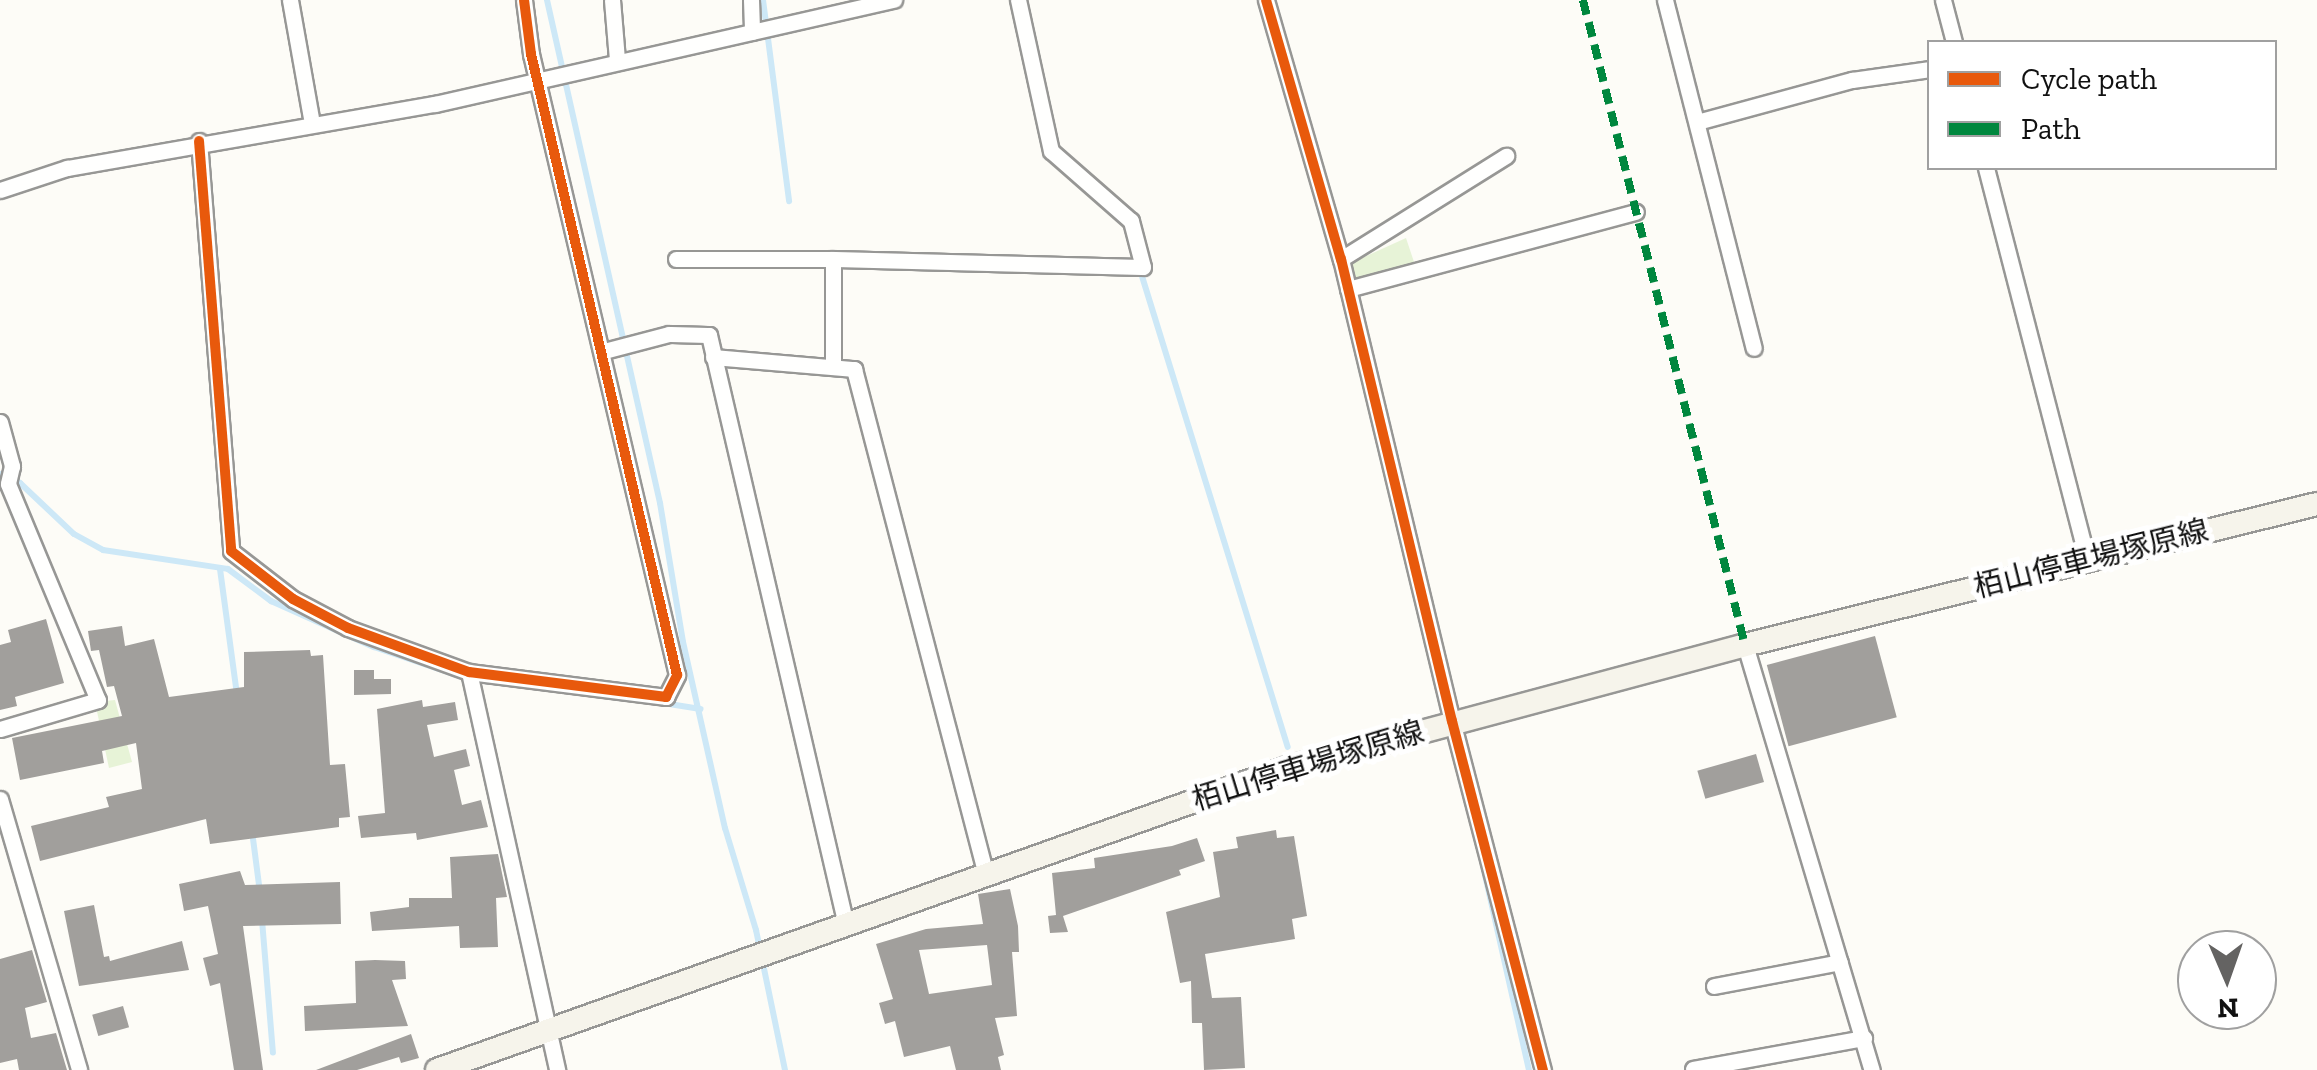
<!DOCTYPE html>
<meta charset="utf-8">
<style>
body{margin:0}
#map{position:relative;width:2317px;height:1070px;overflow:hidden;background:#fdfcf7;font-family:"Zilla Slab","Noto Sans JP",serif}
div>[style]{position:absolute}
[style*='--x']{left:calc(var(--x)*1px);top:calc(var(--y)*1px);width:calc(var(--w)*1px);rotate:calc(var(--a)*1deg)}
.green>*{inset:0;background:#e7f3d7}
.stream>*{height:6px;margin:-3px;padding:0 3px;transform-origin:3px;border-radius:3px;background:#cde8f7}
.building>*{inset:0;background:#a19f9c;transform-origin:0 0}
.roads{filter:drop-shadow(2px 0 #979795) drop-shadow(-2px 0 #979795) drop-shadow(0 2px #979795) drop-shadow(0 -2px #979795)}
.street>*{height:15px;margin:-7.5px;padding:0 7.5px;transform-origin:7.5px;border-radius:7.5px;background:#fffffe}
.secondary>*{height:22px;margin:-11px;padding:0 11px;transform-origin:11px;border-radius:11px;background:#f6f4eb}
.quiet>*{height:8px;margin-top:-4px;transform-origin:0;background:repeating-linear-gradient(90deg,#00873e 0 15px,transparent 0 23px)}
.cycleway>*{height:10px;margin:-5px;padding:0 5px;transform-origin:5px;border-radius:5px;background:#e8590c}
span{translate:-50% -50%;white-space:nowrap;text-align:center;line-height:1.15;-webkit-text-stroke:10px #fff;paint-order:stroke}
.street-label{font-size:30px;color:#111}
.legend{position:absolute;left:1927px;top:40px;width:350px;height:130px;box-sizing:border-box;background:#fff;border:2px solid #a0a0a0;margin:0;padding:12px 18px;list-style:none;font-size:30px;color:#111}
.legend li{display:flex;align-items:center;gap:20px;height:50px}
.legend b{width:50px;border:2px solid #a0a0a0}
.north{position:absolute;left:2177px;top:930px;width:100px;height:100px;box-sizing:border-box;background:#fff;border:2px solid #a0a0a0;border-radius:50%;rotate:178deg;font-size:28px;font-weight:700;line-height:40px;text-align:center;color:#111}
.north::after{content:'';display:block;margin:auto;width:35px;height:45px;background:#646362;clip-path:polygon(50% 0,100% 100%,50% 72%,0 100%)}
</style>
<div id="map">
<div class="green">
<div style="clip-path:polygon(1406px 238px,1415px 265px,1356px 280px,1351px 263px)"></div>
<div style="clip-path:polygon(115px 700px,132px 762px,109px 768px,95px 702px)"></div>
</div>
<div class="stream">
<div style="--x:547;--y:0;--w:516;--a:77.34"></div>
<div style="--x:660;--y:503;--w:141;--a:80.6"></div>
<div style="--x:683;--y:642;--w:191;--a:77.3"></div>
<div style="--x:725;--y:828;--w:107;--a:73.1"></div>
<div style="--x:756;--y:930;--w:143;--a:78.3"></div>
<div style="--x:763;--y:0;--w:203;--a:82.6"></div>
<div style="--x:1141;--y:273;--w:496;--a:72.8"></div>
<div style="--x:0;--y:474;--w:22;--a:24"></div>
<div style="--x:20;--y:483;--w:74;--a:43.4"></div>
<div style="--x:74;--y:534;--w:33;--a:29"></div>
<div style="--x:103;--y:550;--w:126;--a:8.6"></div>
<div style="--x:228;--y:569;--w:54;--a:36.7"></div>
<div style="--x:271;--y:601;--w:113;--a:24.1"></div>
<div style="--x:374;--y:647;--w:93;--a:18.8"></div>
<div style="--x:220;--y:569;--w:126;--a:82.3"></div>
<div style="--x:484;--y:681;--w:32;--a:7"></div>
<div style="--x:663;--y:703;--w:38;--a:9"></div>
<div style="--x:252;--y:831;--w:63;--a:82.6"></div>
<div style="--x:1483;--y:866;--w:209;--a:77.3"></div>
<div style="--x:262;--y:920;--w:133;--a:85.3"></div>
</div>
<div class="building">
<div style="clip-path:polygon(46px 619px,64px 683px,15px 697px,17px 706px,0 710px,0 645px,11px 642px,8px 630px)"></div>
<div style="clip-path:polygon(122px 626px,125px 646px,154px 639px,169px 697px,244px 687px,244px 652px,310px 650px,311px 656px,323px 655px,330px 765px,345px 764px,350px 817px,339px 818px,339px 827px,210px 844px,206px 819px,40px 861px,31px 826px,109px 807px,106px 797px,142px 789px,136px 743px,102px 751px,104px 763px,20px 780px,12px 738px,122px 716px,114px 686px,107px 687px,99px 650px,91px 651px,88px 631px)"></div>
<div style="left:1875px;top:636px;width:84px;height:112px;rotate:75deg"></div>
<div style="clip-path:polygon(354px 670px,374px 670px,374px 679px,391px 679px,391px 694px,354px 695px)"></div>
<div style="clip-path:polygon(422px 700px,423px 707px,455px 702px,458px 720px,427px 725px,434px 757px,466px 749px,470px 766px,454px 770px,462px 805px,481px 800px,488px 827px,417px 840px,416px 833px,361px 838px,358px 816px,385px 813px,377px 709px)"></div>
<div style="left:1756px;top:754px;width:29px;height:61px;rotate:74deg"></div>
<div style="clip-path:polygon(1276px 830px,1277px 838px,1294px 836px,1307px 916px,1292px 919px,1295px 939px,1205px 954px,1212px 998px,1241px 997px,1245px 1068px,1204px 1070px,1202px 1023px,1192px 1023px,1191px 981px,1180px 983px,1166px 912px,1220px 897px,1213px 852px,1238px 848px,1236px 837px)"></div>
<div style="clip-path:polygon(1197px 838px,1205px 861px,1179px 870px,1181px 875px,1063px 916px,1068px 932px,1050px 933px,1048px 916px,1056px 915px,1052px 873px,1095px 868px,1094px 858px,1172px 846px)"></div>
<div style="clip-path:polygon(498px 854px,507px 897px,496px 898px,498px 947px,460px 948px,459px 926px,372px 931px,370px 912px,409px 907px,409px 898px,452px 898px,450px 857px)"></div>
<div style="clip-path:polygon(240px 871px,245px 885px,340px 882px,341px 924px,243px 926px,263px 1070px,234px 1070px,220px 983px,210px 986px,203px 958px,218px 954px,208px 906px,184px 911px,179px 884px)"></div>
<div style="clip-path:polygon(evenodd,1010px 889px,1018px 926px,1019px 952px,1012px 952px,1017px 1016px,995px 1018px,1004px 1055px,998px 1057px,1001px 1070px,956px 1070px,950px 1046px,904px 1057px,895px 1021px,885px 1024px,879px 1003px,893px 999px,876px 944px,926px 929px,983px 924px,978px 894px,1010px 889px,987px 945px,992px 985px,929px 994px,919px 950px,987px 945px)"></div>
<div style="clip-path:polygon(94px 905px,104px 957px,109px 956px,110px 961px,182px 941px,189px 970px,79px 986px,64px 911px)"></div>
<div style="clip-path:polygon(32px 950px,47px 1002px,25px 1008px,31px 1038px,56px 1033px,67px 1070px,19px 1070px,17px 1059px,0 1063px,0 959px)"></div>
<div style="clip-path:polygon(375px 960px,405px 961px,406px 979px,392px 980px,408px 1026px,305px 1031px,304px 1006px,356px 1003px,355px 961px)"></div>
<div style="left:123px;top:1006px;width:22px;height:32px;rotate:74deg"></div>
<div style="clip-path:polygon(411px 1034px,419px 1058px,401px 1063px,399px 1057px,357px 1070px,316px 1070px)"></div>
</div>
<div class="roads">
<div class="street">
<div style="--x:290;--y:0;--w:125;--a:79.9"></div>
<div style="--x:612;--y:0;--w:60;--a:85.2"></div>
<div style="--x:751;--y:0;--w:32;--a:88"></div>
<div style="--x:1266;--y:0;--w:270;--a:73.9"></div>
<div style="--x:1341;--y:259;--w:475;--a:76.5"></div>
<div style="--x:1452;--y:721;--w:361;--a:75.4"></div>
<div style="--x:1665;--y:0;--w:359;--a:75.7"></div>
<div style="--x:1943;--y:0;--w:43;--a:75.3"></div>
<div style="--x:1697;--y:122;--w:161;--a:-15.2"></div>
<div style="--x:1852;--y:80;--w:79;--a:-8"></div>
<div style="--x:199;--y:141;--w:411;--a:85.5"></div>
<div style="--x:231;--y:551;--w:78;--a:37.7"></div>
<div style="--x:293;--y:599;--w:62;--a:27.8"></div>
<div style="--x:348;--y:628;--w:129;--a:20"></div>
<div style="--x:469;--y:672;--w:199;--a:7.2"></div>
<div style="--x:666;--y:697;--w:25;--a:-63"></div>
<div style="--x:677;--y:675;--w:638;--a:-103.23"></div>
<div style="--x:531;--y:54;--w:54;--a:-97.4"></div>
<div style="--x:1986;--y:168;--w:404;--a:75.5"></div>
<div style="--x:0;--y:190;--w:71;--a:-18.2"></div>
<div style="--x:67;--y:168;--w:374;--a:-9.9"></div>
<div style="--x:435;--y:104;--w:471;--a:-12.8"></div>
<div style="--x:676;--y:259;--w:157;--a:0"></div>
<div style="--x:833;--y:259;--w:108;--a:90"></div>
<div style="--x:833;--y:259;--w:310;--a:1.5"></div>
<div style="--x:1143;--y:267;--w:48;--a:-104.6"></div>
<div style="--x:1131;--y:221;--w:106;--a:-138.8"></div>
<div style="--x:1051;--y:151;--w:155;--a:-102.3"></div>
<div style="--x:1341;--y:259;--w:195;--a:-32"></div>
<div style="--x:1348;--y:289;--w:298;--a:-15"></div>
<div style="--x:604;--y:351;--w:67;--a:-14.7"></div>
<div style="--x:669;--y:334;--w:40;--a:1.4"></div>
<div style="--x:709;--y:335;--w:606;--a:76.93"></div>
<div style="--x:713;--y:357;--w:142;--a:4.9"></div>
<div style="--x:854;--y:369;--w:523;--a:75.38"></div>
<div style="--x:0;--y:422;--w:46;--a:74.7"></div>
<div style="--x:12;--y:466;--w:18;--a:103"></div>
<div style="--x:8;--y:484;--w:234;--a:67.4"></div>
<div style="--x:98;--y:700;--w:102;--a:163.5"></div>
<div style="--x:1745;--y:645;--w:444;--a:73.4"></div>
<div style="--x:469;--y:672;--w:408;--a:77.5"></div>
<div style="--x:0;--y:799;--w:282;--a:73.7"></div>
<div style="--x:1714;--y:986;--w:128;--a:-10.8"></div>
<div style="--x:1693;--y:1069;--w:174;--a:-10.3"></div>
</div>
<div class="secondary">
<div style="--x:437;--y:1070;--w:902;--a:-19.56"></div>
<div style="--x:1287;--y:768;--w:474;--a:-15"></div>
<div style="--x:1745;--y:645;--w:589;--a:-13.85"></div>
</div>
</div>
<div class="quiet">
<div style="--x:1583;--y:0;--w:665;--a:75.9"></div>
</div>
<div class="cycleway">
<div style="--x:1266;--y:0;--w:270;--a:73.9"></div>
<div style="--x:1341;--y:259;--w:475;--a:76.5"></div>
<div style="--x:1452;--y:721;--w:361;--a:75.4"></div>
<div style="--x:199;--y:141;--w:411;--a:85.5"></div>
<div style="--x:231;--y:551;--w:78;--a:37.7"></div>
<div style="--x:293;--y:599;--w:62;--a:27.8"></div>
<div style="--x:348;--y:628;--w:129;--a:20"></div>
<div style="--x:469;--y:672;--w:199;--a:7.2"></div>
<div style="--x:666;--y:697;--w:25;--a:-63"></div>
<div style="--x:677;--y:675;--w:638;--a:-103.23"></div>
<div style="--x:531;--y:54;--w:54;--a:-97.4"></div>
</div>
<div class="street-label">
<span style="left:2091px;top:559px;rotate:-14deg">栢山停車場塚原線</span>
<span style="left:1308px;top:766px;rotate:-17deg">栢山停車場塚原線</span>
</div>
<ul class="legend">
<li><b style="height:12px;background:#e8590c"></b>Cycle path</li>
<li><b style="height:12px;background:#00873e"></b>Path</li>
</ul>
<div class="north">N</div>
</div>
